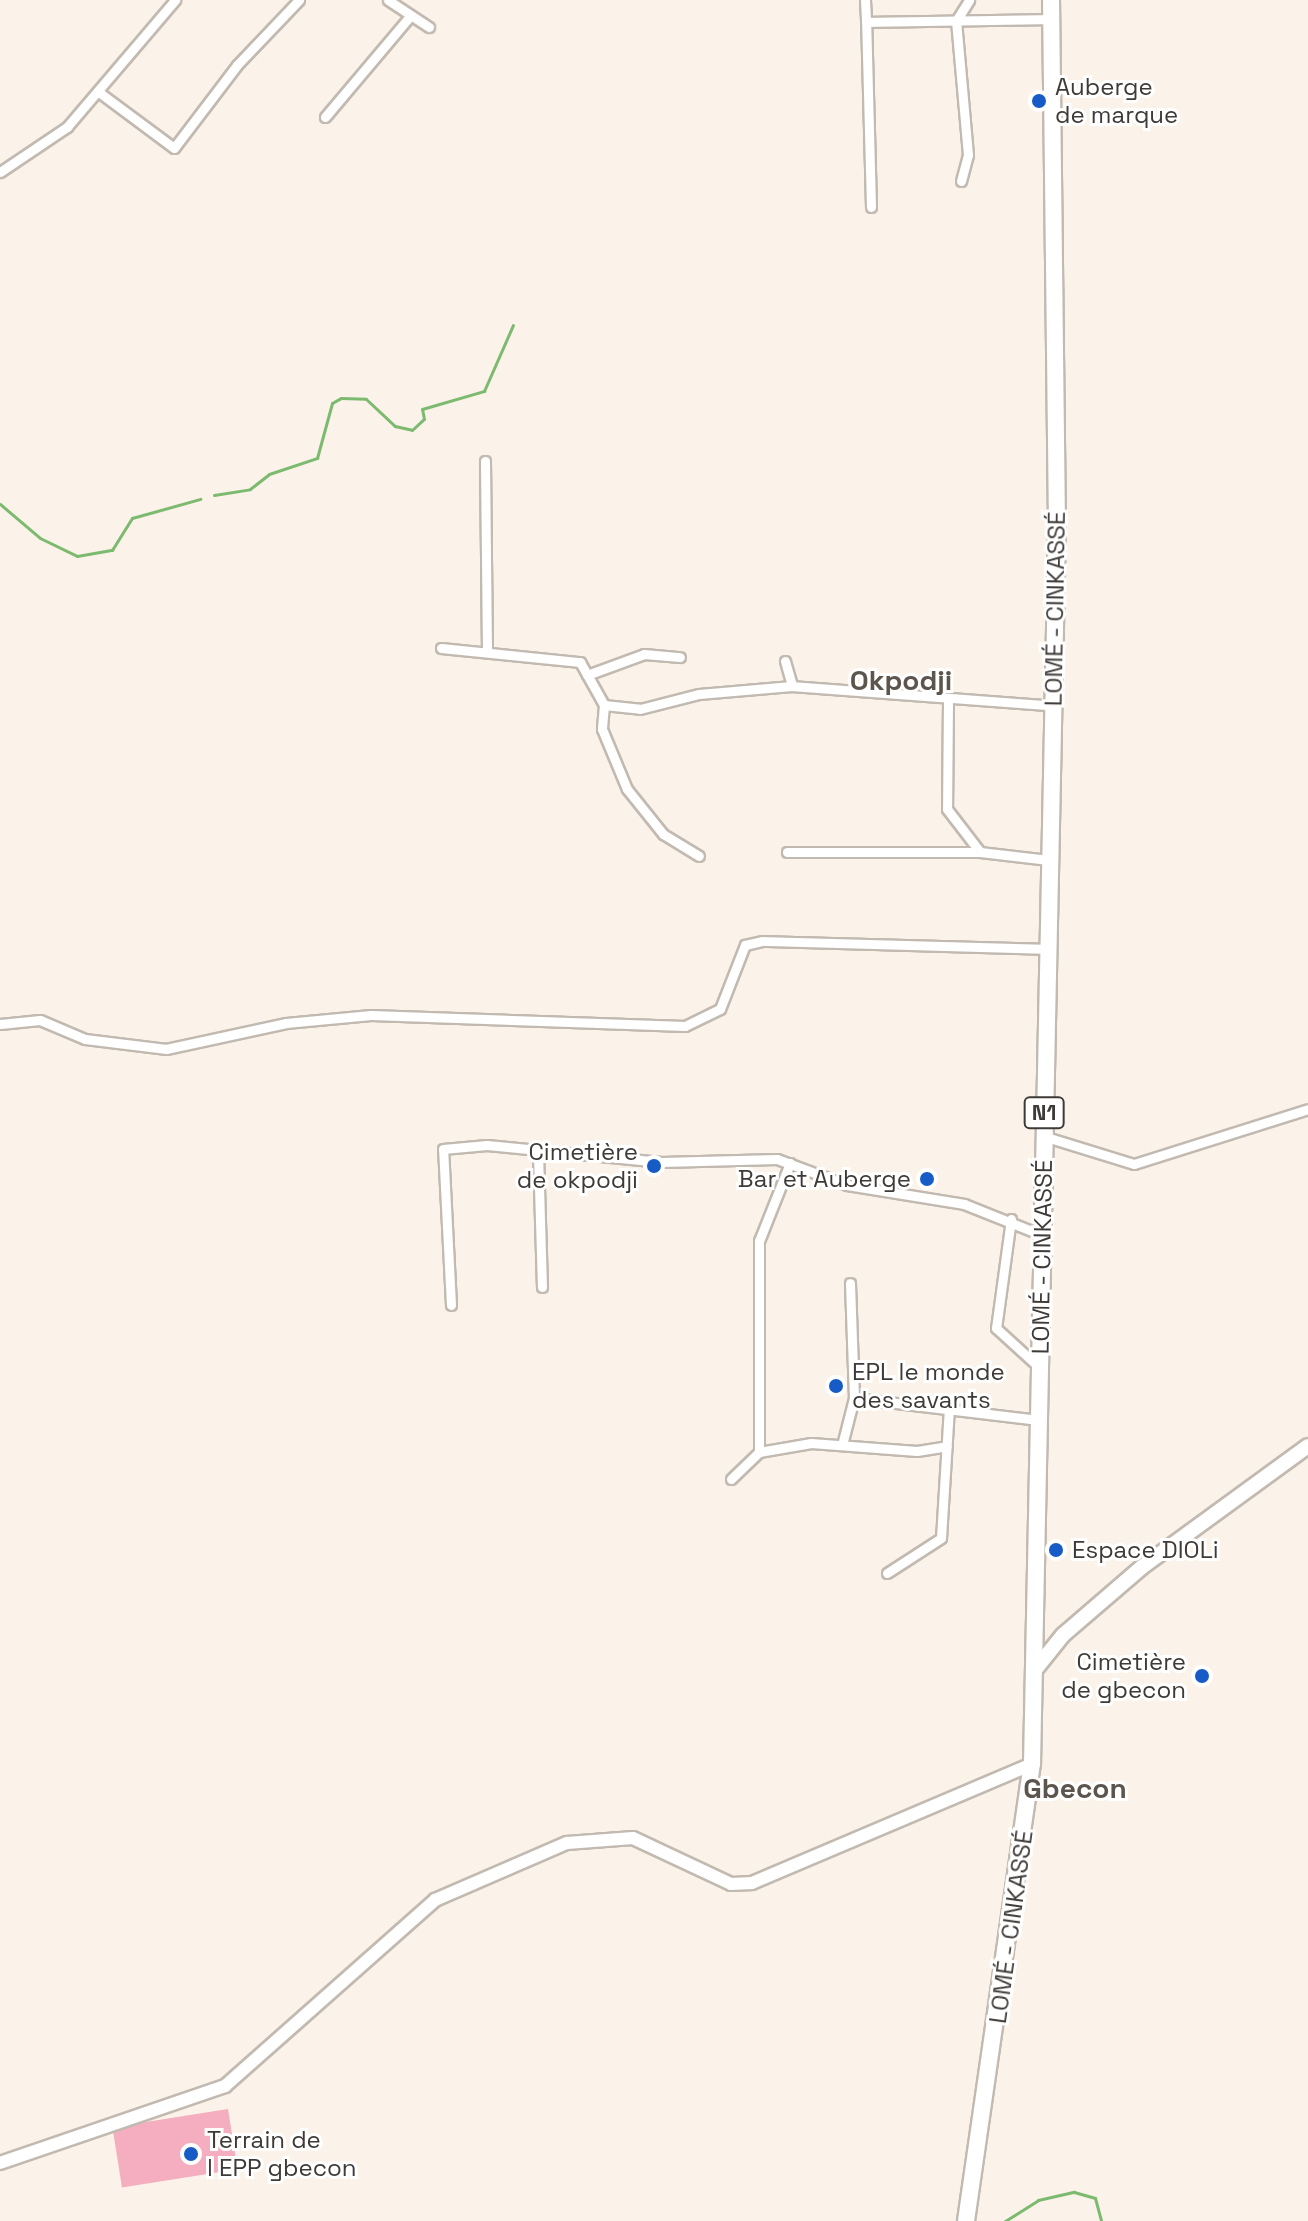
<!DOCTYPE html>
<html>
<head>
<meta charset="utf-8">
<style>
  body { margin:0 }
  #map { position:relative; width:1308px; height:2221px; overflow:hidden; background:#fbf3e9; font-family:"Space Grotesk",sans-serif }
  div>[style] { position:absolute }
  .green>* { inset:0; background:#f4aebf; transform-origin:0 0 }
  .stream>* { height:3px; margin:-1.5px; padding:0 1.5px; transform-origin:1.5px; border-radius:1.5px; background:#7cba6f }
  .roads { filter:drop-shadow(2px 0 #c2bab1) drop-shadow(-2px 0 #c2bab1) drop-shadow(0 2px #c2bab1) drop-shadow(0 -2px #c2bab1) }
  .minor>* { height:9px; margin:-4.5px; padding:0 4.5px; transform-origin:4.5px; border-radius:4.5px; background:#fff }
  .tertiary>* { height:12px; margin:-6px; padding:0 6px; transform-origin:6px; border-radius:6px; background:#fff }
  .primary>* { height:14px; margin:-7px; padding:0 7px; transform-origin:7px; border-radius:7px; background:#fff }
  .trunk>* { height:16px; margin:-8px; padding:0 8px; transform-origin:8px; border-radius:8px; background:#fff }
  .dots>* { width:22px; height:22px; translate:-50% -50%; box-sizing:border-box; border:4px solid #fff; border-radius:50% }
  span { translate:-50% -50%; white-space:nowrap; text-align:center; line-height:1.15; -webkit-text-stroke:6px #fff; paint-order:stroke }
  .shield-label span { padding:2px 6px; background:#fff; border:2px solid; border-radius:6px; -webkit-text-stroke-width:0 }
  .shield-label { font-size:22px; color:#3e3a37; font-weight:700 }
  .poi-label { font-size:24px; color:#3e3a37 }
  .left { translate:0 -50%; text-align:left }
  .right { translate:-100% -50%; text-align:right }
  .street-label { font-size:24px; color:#3e3a37 }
  .quarter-label { font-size:28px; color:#5c554d; font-weight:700 }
</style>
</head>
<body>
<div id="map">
  <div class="green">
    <i style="left:228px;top:2109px;width:61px;height:117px;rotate:81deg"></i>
  </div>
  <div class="stream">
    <i style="left:214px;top:495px;width:36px;rotate:-9deg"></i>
    <i style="left:250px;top:489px;width:24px;rotate:-38deg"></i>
    <i style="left:269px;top:474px;width:51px;rotate:-18.4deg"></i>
    <i style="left:317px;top:458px;width:57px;rotate:-74.7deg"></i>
    <i style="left:332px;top:403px;width:10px;rotate:-29deg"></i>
    <i style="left:341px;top:398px;width:25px;rotate:2deg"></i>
    <i style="left:366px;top:399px;width:40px;rotate:43deg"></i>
    <i style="left:395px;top:426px;width:17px;rotate:13deg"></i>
    <i style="left:412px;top:430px;width:16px;rotate:-43deg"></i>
    <i style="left:424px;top:419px;width:10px;rotate:-101deg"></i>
    <i style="left:422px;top:409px;width:65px;rotate:-16.2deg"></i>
    <i style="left:484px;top:391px;width:72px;rotate:-66.3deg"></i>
    <i style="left:0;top:504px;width:52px;rotate:40.4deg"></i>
    <i style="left:40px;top:538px;width:41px;rotate:25.9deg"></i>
    <i style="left:77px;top:556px;width:36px;rotate:-10deg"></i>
    <i style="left:112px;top:550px;width:38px;rotate:-58deg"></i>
    <i style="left:132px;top:518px;width:71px;rotate:-15.6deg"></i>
    <i style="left:1005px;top:2221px;width:39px;rotate:-32deg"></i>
    <i style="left:1038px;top:2200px;width:37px;rotate:-13deg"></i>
    <i style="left:1074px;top:2192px;width:22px;rotate:16deg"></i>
    <i style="left:1095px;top:2198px;width:24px;rotate:75deg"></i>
  </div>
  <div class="roads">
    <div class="minor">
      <i style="left:388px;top:0;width:49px;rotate:33.4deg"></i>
      <i style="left:865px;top:0;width:22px;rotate:87deg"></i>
      <i style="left:100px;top:93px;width:92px;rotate:36.6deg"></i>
      <i style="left:174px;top:148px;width:104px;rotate:-52.8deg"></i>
      <i style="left:237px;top:65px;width:90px;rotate:-46.4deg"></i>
      <i style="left:325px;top:117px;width:132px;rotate:-49.9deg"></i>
      <i style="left:0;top:172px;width:81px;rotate:-33.9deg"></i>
      <i style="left:67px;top:127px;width:167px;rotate:-49.6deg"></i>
      <i style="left:961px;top:181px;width:27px;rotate:-75deg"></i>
      <i style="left:968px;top:155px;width:135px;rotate:-95.1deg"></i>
      <i style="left:956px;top:21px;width:25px;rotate:-58deg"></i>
      <i style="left:871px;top:207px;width:185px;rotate:-91.5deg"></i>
      <i style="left:866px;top:22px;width:186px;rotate:-0.9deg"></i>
      <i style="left:485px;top:461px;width:187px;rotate:89.4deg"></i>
      <i style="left:441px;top:648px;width:140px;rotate:5.8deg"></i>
      <i style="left:580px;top:662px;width:49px;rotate:60.8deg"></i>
      <i style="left:604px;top:705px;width:24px;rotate:95deg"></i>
      <i style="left:602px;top:729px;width:65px;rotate:67.4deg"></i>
      <i style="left:627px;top:789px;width:58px;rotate:51.3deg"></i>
      <i style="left:663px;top:834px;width:42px;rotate:31.4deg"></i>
      <i style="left:785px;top:661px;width:26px;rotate:74deg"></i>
      <i style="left:587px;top:675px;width:61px;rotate:-20.2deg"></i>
      <i style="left:644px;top:654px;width:36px;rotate:5deg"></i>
      <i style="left:948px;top:701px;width:108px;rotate:90.5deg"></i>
      <i style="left:947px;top:809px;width:54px;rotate:52.5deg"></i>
      <i style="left:604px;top:705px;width:36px;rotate:6deg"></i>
      <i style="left:640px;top:709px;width:61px;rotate:-14.3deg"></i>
      <i style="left:699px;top:694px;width:93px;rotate:-4.9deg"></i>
      <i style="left:792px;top:686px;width:264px;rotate:4.3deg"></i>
      <i style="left:787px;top:852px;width:193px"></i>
      <i style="left:980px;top:852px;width:69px;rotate:6.6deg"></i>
      <i style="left:0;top:1024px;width:40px;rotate:-5.7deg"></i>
      <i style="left:40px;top:1020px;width:49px;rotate:22.9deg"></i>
      <i style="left:85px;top:1039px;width:82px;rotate:7deg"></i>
      <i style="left:166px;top:1049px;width:123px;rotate:-12.2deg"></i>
      <i style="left:286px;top:1023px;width:85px;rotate:-5.4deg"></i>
      <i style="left:371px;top:1015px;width:314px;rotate:2deg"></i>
      <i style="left:685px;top:1026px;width:39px;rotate:-26deg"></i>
      <i style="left:720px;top:1009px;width:69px;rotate:-68.7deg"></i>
      <i style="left:745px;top:945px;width:18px;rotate:-13deg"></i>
      <i style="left:763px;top:941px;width:284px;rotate:1.6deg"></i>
      <i style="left:1043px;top:1136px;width:95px;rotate:17.1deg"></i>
      <i style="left:1134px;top:1164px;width:182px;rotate:-17.5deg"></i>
      <i style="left:538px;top:1153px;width:134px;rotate:88.3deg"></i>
      <i style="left:1011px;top:1219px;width:110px;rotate:97.8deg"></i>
      <i style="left:996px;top:1328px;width:59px;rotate:42.3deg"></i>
      <i style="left:451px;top:1305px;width:156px;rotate:-92.9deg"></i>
      <i style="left:443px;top:1149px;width:44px;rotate:-5.2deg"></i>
      <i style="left:487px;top:1145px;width:175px;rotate:5.6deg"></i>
      <i style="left:661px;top:1162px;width:116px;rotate:-1.5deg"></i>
      <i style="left:777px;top:1159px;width:75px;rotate:20.4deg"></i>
      <i style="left:847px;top:1185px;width:119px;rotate:9.2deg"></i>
      <i style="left:964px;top:1204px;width:84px;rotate:21.7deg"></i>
      <i style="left:854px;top:1398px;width:186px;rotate:6.8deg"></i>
      <i style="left:842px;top:1445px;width:49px;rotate:-75.7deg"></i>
      <i style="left:854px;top:1398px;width:115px;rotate:-92deg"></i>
      <i style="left:759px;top:1452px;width:211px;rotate:-90deg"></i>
      <i style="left:759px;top:1241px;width:84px;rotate:-68.3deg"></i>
      <i style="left:731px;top:1479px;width:39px;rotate:-44deg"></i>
      <i style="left:759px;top:1452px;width:53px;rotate:-9.8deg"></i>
      <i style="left:811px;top:1443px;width:106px;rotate:4.3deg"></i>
      <i style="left:917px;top:1451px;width:30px;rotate:-9deg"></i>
      <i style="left:887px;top:1573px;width:64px;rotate:-32.9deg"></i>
      <i style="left:941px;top:1538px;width:129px;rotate:-86.5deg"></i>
    </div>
    <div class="tertiary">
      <i style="left:0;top:2163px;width:238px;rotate:-18.9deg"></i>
      <i style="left:225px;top:2086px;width:281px;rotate:-41.5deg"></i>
      <i style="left:435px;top:1900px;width:144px;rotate:-23.4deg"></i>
      <i style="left:567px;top:1843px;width:66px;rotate:-4.3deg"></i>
      <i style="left:633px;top:1838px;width:108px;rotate:25.1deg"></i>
      <i style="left:731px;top:1884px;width:21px;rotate:-3deg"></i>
      <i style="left:752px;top:1883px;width:304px;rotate:-23deg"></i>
    </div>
    <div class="primary">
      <i style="left:1034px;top:1671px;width:46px;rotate:-51.1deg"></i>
      <i style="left:1063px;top:1635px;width:104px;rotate:-40.7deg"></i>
      <i style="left:1142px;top:1567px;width:205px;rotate:-36.1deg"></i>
    </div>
    <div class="trunk">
      <i style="left:966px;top:2221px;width:462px;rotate:-81.8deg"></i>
      <i style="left:1032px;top:1764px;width:1237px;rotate:-88.84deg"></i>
      <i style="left:1057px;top:527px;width:527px;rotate:-90.65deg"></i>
    </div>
  </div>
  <div class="dots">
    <i style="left:1039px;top:101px;background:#165bc6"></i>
    <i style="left:654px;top:1166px;background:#165bc6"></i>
    <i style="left:927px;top:1179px;background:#165bc6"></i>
    <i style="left:836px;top:1386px;background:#165bc6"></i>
    <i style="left:1056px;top:1550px;background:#165bc6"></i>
    <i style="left:1202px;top:1676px;background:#165bc6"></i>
    <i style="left:191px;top:2154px;background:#165bc6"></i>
  </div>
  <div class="shield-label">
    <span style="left:1044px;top:1113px">N1</span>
  </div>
  <div class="poi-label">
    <span class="left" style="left:1055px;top:101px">Auberge<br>de marque</span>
    <span class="right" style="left:638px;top:1166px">Cimetière<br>de okpodji</span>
    <span class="right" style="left:911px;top:1179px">Bar et Auberge</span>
    <span class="left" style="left:852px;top:1386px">EPL le monde<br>des savants</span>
    <span class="left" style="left:1072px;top:1550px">Espace DIOLi</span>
    <span class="right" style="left:1186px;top:1676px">Cimetière<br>de gbecon</span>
    <span class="left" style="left:207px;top:2154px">Terrain de<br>l EPP gbecon</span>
  </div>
  <div class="street-label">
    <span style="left:1055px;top:609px;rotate:-89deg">LOMÉ - CINKASSÉ</span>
    <span style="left:1042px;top:1257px;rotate:-89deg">LOMÉ - CINKASSÉ</span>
    <span style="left:1011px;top:1927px;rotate:-82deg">LOMÉ - CINKASSÉ</span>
  </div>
  <div class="quarter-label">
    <span style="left:901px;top:680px">Okpodji</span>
    <span style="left:1075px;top:1788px">Gbecon</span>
  </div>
</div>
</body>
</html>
